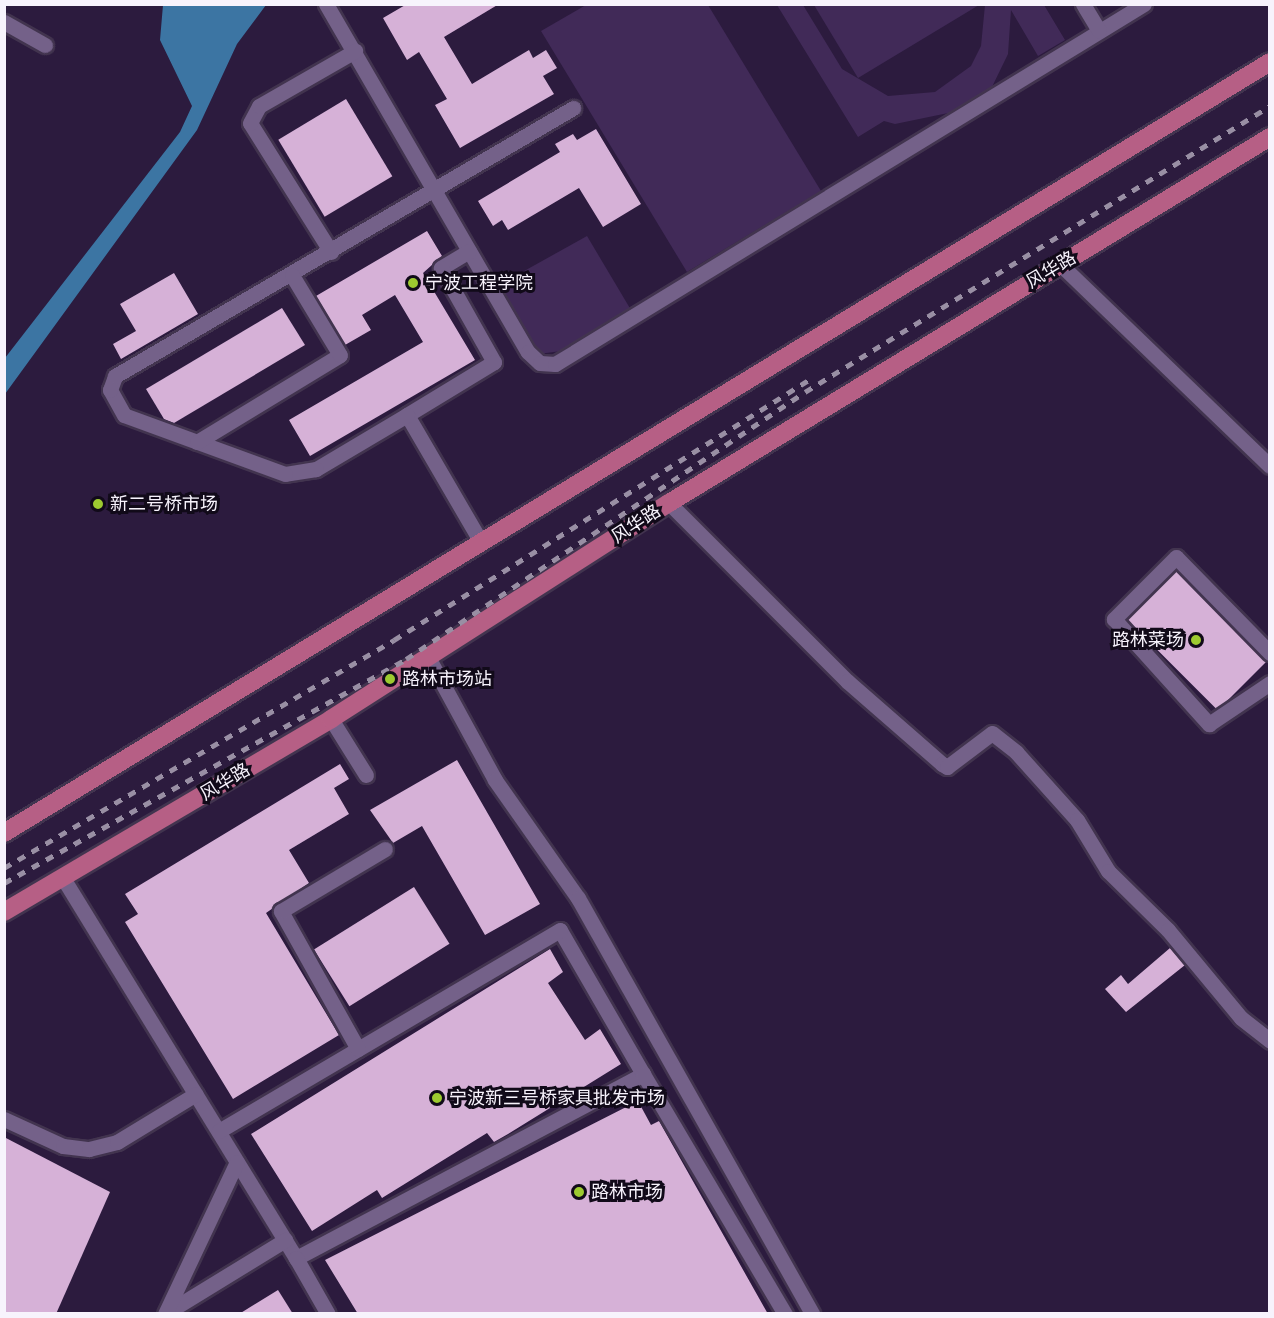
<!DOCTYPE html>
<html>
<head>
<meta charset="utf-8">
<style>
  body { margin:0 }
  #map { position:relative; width:1274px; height:1318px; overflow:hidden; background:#2c1b3e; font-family:Roboto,"Noto Sans SC",sans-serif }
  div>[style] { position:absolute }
  .green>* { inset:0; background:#412a58 }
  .water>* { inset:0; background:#3c75a3 }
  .building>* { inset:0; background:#d6b1d7; transform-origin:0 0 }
  .roads { filter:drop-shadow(2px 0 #42344f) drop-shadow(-2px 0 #42344f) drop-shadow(0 2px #42344f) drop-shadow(0 -2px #42344f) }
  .minor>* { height:15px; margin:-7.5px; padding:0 7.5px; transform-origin:7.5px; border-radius:7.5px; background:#746189 }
  .major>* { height:18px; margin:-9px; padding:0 9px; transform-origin:9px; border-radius:9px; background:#b65f85 }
  .rail>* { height:4.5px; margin-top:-2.25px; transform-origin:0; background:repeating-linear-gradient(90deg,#998fa4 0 8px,transparent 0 16px) }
  .dots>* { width:16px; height:16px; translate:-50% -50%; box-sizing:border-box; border:3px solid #110a19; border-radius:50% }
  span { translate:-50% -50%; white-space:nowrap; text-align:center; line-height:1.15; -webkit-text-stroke:6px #110a19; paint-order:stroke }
  .street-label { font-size:18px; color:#f7f3fc }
  .poi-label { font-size:18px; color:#f7f3fc }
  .left { translate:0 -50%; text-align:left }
  .right { translate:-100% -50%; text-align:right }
  .frame { position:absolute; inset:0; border:6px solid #f7f3fc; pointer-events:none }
</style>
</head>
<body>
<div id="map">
  <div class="green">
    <i style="clip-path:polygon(586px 5px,708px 5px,821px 191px,687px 272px,541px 31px)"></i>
    <i style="clip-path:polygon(777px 5px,803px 5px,842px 69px,888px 96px,935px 92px,971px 66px,981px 46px,985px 5px,1044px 5px,1065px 40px,1038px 56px,1011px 10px,1008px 54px,991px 89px,953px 112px,895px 124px,884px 121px,858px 137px)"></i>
    <i style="clip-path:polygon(814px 5px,979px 5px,858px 78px)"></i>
    <i style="clip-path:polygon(587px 236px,631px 310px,561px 351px,539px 354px,499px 285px)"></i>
  </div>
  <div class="water">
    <i style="clip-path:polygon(163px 5px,266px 5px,237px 44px,197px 130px,5px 394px,5px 358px,180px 132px,192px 106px,160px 40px)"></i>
  </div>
  <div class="building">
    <i style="clip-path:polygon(407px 4px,499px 4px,444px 37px,472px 84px,529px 50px,533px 58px,546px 50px,557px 68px,543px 76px,554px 94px,460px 148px,435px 105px,447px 99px,419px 52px,407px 60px,383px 18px)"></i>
    <i style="left:346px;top:99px;width:90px;height:79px;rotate:59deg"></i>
    <i style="clip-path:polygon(596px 129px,641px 204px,603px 227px,579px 188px,508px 230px,502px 220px,493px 226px,478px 201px,560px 152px,555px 144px,573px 134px,577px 140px)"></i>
    <i style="clip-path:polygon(427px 231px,442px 256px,423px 273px,475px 360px,310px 456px,289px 420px,423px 342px,395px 295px,362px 315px,371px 330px,345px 345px,316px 296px)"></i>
    <i style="clip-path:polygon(174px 273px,198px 314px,121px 359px,113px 344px,136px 331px,120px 304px)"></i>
    <i style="clip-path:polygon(282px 308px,305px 345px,174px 423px,164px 419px,146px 389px)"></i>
    <i style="left:1176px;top:571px;width:128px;height:69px;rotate:45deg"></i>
    <i style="clip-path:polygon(457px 760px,540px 904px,485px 935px,422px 826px,393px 843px,370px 810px)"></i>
    <i style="clip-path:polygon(340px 764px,349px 779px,334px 788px,349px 814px,289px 850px,309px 883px,266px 913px,339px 1035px,233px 1099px,125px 922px,138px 914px,125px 894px)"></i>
    <i style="left:414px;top:887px;width:67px;height:118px;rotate:58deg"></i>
    <i style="clip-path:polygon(1170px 948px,1185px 965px,1126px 1012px,1105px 989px,1121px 975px,1128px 984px)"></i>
    <i style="clip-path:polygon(550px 949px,563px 972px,548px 983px,585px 1040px,600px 1029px,621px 1064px,508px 1134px,494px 1142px,487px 1133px,382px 1198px,377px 1190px,312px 1231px,251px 1134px)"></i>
    <i style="clip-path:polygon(638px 1101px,651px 1125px,659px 1121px,768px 1314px,358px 1314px,325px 1260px)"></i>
    <i style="clip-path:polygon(4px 1137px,110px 1192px,56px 1314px,4px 1314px)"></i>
    <i style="clip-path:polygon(278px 1290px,293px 1314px,239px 1314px)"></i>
  </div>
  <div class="roads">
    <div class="minor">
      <i style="left:326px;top:4px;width:402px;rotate:59.9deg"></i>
      <i style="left:528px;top:352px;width:16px;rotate:43deg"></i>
      <i style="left:540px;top:363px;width:15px;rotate:4deg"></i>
      <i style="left:555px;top:364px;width:690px;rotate:-31.43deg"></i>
      <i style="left:1083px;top:4px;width:31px;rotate:59deg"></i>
      <i style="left:4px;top:22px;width:47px;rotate:29.3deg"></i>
      <i style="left:469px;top:251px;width:33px;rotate:149deg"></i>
      <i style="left:441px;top:268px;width:108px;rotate:60.6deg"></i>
      <i style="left:494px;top:362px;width:102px;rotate:148.7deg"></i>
      <i style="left:407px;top:415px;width:147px;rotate:59.8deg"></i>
      <i style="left:331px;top:252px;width:152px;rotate:-122.1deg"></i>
      <i style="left:250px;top:123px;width:19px;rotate:-62deg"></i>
      <i style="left:259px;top:106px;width:111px;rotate:-29.8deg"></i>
      <i style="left:1060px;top:264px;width:291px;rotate:43.9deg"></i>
      <i style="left:407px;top:415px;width:106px;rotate:149.3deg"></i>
      <i style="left:316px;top:469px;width:31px;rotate:171deg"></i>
      <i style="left:285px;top:474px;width:171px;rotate:-159.9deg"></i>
      <i style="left:124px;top:415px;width:29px;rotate:-119deg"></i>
      <i style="left:110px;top:390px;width:15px;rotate:-70deg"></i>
      <i style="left:115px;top:376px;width:531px;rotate:-30.33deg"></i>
      <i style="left:197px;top:442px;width:167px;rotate:-31.3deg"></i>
      <i style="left:340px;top:355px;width:93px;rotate:-121deg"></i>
      <i style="left:669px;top:503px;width:252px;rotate:45deg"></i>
      <i style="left:847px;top:681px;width:126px;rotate:41.1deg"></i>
      <i style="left:942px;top:764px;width:6px;rotate:31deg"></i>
      <i style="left:947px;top:767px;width:56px;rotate:-37.1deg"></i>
      <i style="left:992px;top:733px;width:31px;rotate:38deg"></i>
      <i style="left:1016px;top:752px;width:91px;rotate:48.1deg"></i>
      <i style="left:1077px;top:820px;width:60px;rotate:58.7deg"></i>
      <i style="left:1108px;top:871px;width:84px;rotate:44.5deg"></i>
      <i style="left:1168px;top:930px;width:114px;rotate:50.3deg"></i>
      <i style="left:1241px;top:1018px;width:37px;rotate:38deg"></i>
      <i style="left:1270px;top:653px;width:134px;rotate:-134.4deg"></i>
      <i style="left:1176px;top:557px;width:88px;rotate:135deg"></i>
      <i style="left:1114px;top:619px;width:142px;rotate:47.9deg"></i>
      <i style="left:1209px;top:724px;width:73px;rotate:-33.9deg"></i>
      <i style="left:428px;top:657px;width:140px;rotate:61.4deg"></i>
      <i style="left:495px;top:780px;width:144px;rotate:54.9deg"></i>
      <i style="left:578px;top:898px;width:477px;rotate:60.6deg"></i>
      <i style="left:331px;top:719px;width:66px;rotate:58deg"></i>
      <i style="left:63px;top:878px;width:446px;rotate:58.5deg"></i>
      <i style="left:296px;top:1258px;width:393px;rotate:-27.9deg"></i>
      <i style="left:643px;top:1074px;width:166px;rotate:-120deg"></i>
      <i style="left:560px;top:930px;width:396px;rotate:149.5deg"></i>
      <i style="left:358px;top:1049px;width:158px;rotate:-119.2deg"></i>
      <i style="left:281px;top:911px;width:121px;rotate:-30.8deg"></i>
      <i style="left:643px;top:1074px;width:279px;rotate:59.4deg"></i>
      <i style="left:4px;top:1119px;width:65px;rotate:24.6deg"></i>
      <i style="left:63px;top:1146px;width:26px;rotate:7deg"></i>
      <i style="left:89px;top:1149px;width:29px;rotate:-14deg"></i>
      <i style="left:117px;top:1142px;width:92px;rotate:-31.3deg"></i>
      <i style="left:296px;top:1258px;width:64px;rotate:60.3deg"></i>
      <i style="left:166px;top:1313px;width:140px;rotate:-31.5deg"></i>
      <i style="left:165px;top:1314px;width:168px;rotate:-64.7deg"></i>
    </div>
    <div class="major">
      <i style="left:4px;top:833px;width:1482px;rotate:-31.34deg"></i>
      <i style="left:4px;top:912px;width:380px;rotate:-30.5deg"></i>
      <i style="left:331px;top:719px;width:401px;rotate:-32.6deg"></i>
      <i style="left:669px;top:503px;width:704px;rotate:-31.34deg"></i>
    </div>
  </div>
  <div class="rail">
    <i style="left:4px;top:868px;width:452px;rotate:-30.3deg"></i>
    <i style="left:394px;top:640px;width:491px;rotate:-32.1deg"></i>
    <i style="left:4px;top:883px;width:460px;rotate:-29.1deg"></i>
    <i style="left:406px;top:659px;width:480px;rotate:-33.8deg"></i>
    <i style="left:805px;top:392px;width:546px;rotate:-31.59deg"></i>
  </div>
  <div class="dots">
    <i style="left:413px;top:283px;background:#9dca30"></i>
    <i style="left:98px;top:504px;background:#9dca30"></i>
    <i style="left:1196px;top:640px;background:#9dca30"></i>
    <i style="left:390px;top:679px;background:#9dca30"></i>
    <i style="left:437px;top:1098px;background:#9dca30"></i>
    <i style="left:579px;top:1192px;background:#9dca30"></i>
  </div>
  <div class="street-label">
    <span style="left:1051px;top:270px;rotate:-31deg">风华路</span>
    <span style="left:636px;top:524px;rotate:-33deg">风华路</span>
    <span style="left:225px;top:782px;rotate:-31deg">风华路</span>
  </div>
  <div class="poi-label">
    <span class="left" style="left:425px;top:283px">宁波工程学院</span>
    <span class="left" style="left:110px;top:504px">新二号桥市场</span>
    <span class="right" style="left:1184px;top:640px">路林菜场</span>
    <span class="left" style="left:402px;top:679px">路林市场站</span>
    <span class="left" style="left:449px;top:1098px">宁波新三号桥家具批发市场</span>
    <span class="left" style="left:591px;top:1192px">路林市场</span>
  </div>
  <div class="frame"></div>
</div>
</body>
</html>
